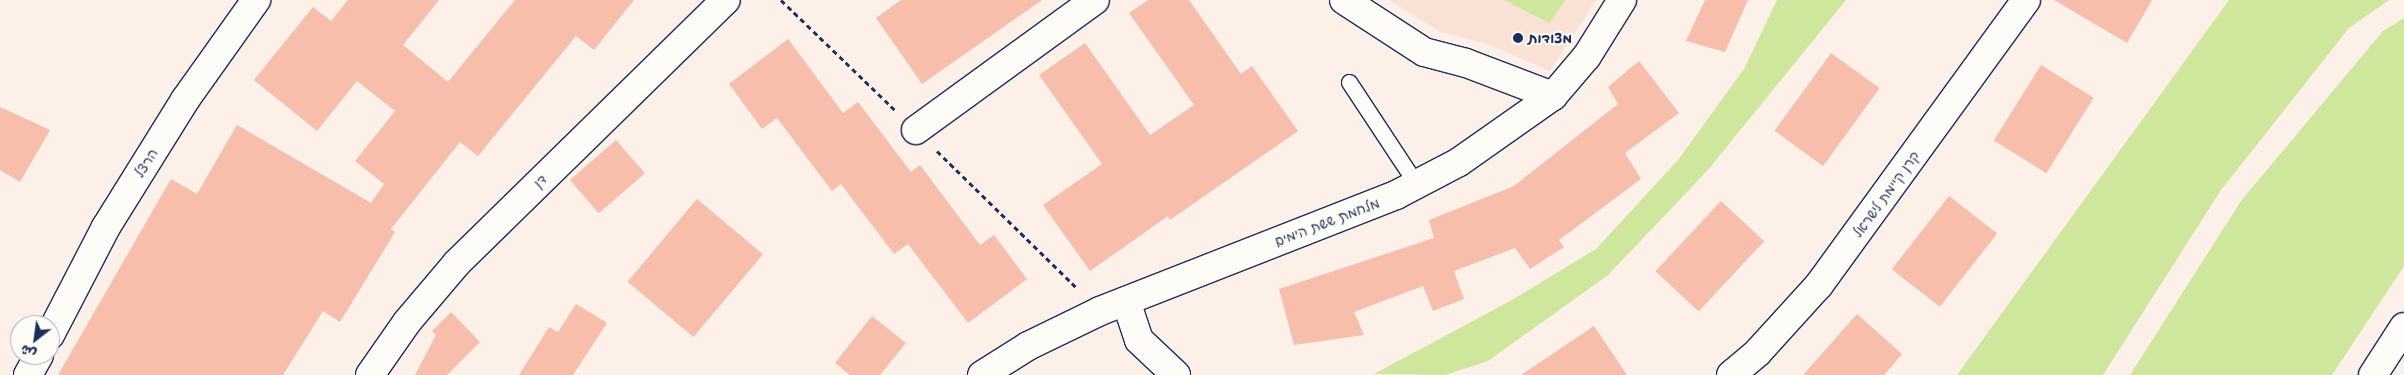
<!DOCTYPE html>
<html>
<head>
<meta charset="utf-8">
<style>
  body { margin:0 }
  #map { position:relative; width:2404px; height:375px; overflow:hidden; background:#fcf0e8; font-family:"Playpen Sans","Playpen Sans Arabic","Playpen Sans Hebrew",sans-serif }
  div>[style] { position:absolute }
  .built>* { inset:0; background:#fae1d6 }
  .green>* { inset:0; background:#cee79d }
  .building>* { inset:0; background:#f6beab; transform-origin:0 0 }
  .path>* { height:3px; margin-top:-1.5px; transform-origin:0; background:repeating-linear-gradient(90deg,#1b2f5e 0 5px,transparent 0 9px) }
  .roads { filter:drop-shadow(1px 0 #1b2f5e) drop-shadow(-1px 0 #1b2f5e) drop-shadow(0 1px #1b2f5e) drop-shadow(0 -1px #1b2f5e) }
  .lane>* { height:15px; margin:-7.5px; padding:0 7.5px; transform-origin:7.5px; border-radius:7.5px; background:#fdfcf7 }
  .street>* { height:28px; margin:-14px; padding:0 14px; transform-origin:14px; border-radius:14px; background:#fdfcf7 }
  .secondary>* { height:28px; margin:-14px; padding:0 14px; transform-origin:14px; border-radius:14px; background:#fdfcf7 }
  .dots>* { width:14px; height:14px; translate:-50% -50%; box-sizing:border-box; border:2px solid #fdfcf7; border-radius:50% }
  span { translate:-50% -50%; white-space:nowrap; text-align:center; line-height:1.15; -webkit-text-stroke:4px #fdfcf7; paint-order:stroke }
  .poi-label { font-size:14px; color:#1b2f5e; font-weight:700 }
  .left { translate:0 -50%; text-align:left }
  .street-label { font-size:14px; color:#1b2f5e }
  .north { position:absolute; left:10px; top:315px; width:50px; height:50px; box-sizing:border-box; background:#fdfcf7; border:1px solid #a3aaba; border-radius:50%; rotate:210deg; font-size:14px; font-weight:700; line-height:20px; text-align:center; color:#1b2f5e }
  .north::after { content:''; display:block; margin:auto; width:18px; height:22px; background:#1b2f5e; clip-path:polygon(50% 0,100% 100%,50% 72%,0 100%) }
</style>
</head>
<body>
<div id="map">
  <div class="built">
    <i style="clip-path:polygon(1389px 0,1596px 0,1550px 71px,1490px 45px,1439px 31px)"></i>
  </div>
  <div class="green">
    <i style="clip-path:polygon(1504px 0,1566px 0,1549px 23px)"></i>
    <i style="clip-path:polygon(1777px 0,1846px 0,1707px 171px,1608px 275px,1488px 361px,1445px 375px,1374px 374px,1512px 300px,1596px 249px,1678px 160px,1744px 69px)"></i>
    <i style="clip-path:polygon(2229px 0,2389px 0,2349px 28px,2221px 190px,2103px 375px,1957px 375px)"></i>
    <i style="clip-path:polygon(2404px 18px,2404px 266px,2332px 375px,2130px 375px,2241px 201px,2383px 31px)"></i>
  </div>
  <div class="building">
    <i style="clip-path:polygon(348px 0,439px 0,403px 45px,448px 82px,515px 0,634px 0,594px 50px,576px 36px,478px 156px,460px 142px,391px 229px,395px 232px,340px 322px,323px 311px,283px 375px,58px 375px,171px 179px,197px 194px,237px 125px,371px 203px,384px 184px,355px 161px,395px 111px,357px 81px,317px 131px,254px 80px,313px 7px,331px 21px)"></i>
    <i style="clip-path:polygon(901px 0,1042px 0,922px 84px,876px 18px)"></i>
    <i style="clip-path:polygon(1148px 0,1189px 0,1241px 74px,1252px 66px,1298px 131px,1170px 220px,1168px 216px,1090px 271px,1043px 205px,1102px 164px,1039px 75px,1085px 43px,1150px 135px,1194px 105px,1129px 13px)"></i>
    <i style="clip-path:polygon(1705px 0,1748px 0,1725px 52px,1686px 41px)"></i>
    <i style="clip-path:polygon(2054px 0,2152px 0,2127px 43px)"></i>
    <i style="clip-path:polygon(788px 39px,843px 113px,858px 102px,911px 172px,920px 165px,980px 245px,994px 235px,1027px 279px,968px 323px,908px 244px,894px 254px,841px 184px,832px 191px,777px 118px,762px 129px,729px 84px)"></i>
    <i style="left:1831px;top:53px;width:60px;height:96px;rotate:36deg"></i>
    <i style="clip-path:polygon(1639px 61px,1679px 113px,1625px 153px,1641px 179px,1559px 240px,1564px 247px,1530px 269px,1515px 248px,1454px 271px,1464px 299px,1433px 311px,1423px 286px,1354px 312px,1364px 335px,1294px 345px,1279px 289px,1434px 238px,1429px 220px,1514px 186px,1618px 104px,1608px 87px)"></i>
    <i style="left:2041px;top:65px;width:62px;height:89px;rotate:32deg"></i>
    <i style="clip-path:polygon(0 107px,50px 130px,20px 182px,0 170px)"></i>
    <i style="left:616px;top:140px;width:44px;height:61px;rotate:49deg"></i>
    <i style="left:1949px;top:196px;width:61px;height:93px;rotate:38deg"></i>
    <i style="left:697px;top:199px;width:86px;height:108px;rotate:40deg"></i>
    <i style="left:1721px;top:201px;width:59px;height:96px;rotate:43deg"></i>
    <i style="clip-path:polygon(576px 304px,607px 323px,573px 375px,519px 375px,549px 327px,558px 332px)"></i>
    <i style="clip-path:polygon(451px 312px,480px 342px,447px 375px,415px 375px,436px 335px,432px 331px)"></i>
    <i style="clip-path:polygon(1857px 314px,1902px 354px,1884px 375px,1803px 375px)"></i>
    <i style="clip-path:polygon(872px 316px,906px 343px,880px 375px,850px 375px,835px 363px)"></i>
    <i style="clip-path:polygon(1594px 326px,1627px 375px,1521px 375px)"></i>
  </div>
  <div class="path">
    <i style="left:781px;top:0;width:158px;rotate:44deg"></i>
    <i style="left:937px;top:151px;width:196px;rotate:44.4deg"></i>
  </div>
  <div class="roads">
    <div class="lane">
      <i style="left:1349px;top:82px;width:123px;rotate:56.6deg"></i>
    </div>
    <div class="street">
      <i style="left:1344px;top:0;width:95px;rotate:33deg"></i>
      <i style="left:1424px;top:52px;width:43px;rotate:14.7deg"></i>
      <i style="left:1466px;top:63px;width:93px;rotate:20.8deg"></i>
      <i style="left:916px;top:130px;width:221px;rotate:-36deg"></i>
      <i style="left:1126px;top:301px;width:41px;rotate:71.6deg"></i>
      <i style="left:1139px;top:340px;width:51px;rotate:43.4deg"></i>
      <i style="left:370px;top:375px;width:65px;rotate:-55.1deg"></i>
      <i style="left:407px;top:322px;width:77px;rotate:-49.7deg"></i>
      <i style="left:457px;top:263px;width:376px;rotate:-44.4deg"></i>
      <i style="left:982px;top:375px;width:54px;rotate:-32.2deg"></i>
      <i style="left:1028px;top:346px;width:80px;rotate:-25.9deg"></i>
      <i style="left:1100px;top:311px;width:318px;rotate:-21.4deg"></i>
      <i style="left:1396px;top:195px;width:71px;rotate:-27.6deg"></i>
      <i style="left:1459px;top:162px;width:115px;rotate:-35.1deg"></i>
      <i style="left:1553px;top:96px;width:52px;rotate:-49.6deg"></i>
      <i style="left:1587px;top:56px;width:66px;rotate:-58deg"></i>
      <i style="left:1731px;top:375px;width:35px;rotate:-40deg"></i>
      <i style="left:1758px;top:352px;width:91px;rotate:-47.7deg"></i>
      <i style="left:1819px;top:285px;width:352px;rotate:-54deg"></i>
      <i style="left:2373px;top:375px;width:57px;rotate:-57.1deg"></i>
    </div>
    <div class="secondary">
      <i style="left:50px;top:335px;width:122px;rotate:-62.6deg"></i>
      <i style="left:106px;top:227px;width:150px;rotate:-58.1deg"></i>
      <i style="left:185px;top:100px;width:123px;rotate:-54.6deg"></i>
      <i style="left:28px;top:375px;width:23px;rotate:-61deg"></i>
    </div>
  </div>
  <div class="dots">
    <i style="left:1518px;top:38px;background:#1b2f5e"></i>
  </div>
  <div class="poi-label">
    <span class="left" style="left:1528px;top:38px">מצודות</span>
  </div>
  <div class="street-label">
    <span style="left:146px;top:163px;rotate:-58deg">הרצל</span>
    <span style="left:540px;top:181px;rotate:-44deg">דן</span>
    <span style="left:1886px;top:194px;rotate:-54deg">קרן קיימת לישראל</span>
    <span style="left:1327px;top:222px;rotate:-21deg">מלחמת ששת הימים</span>
  </div>
  <div class="north">ش</div>
</div>
</body>
</html>
